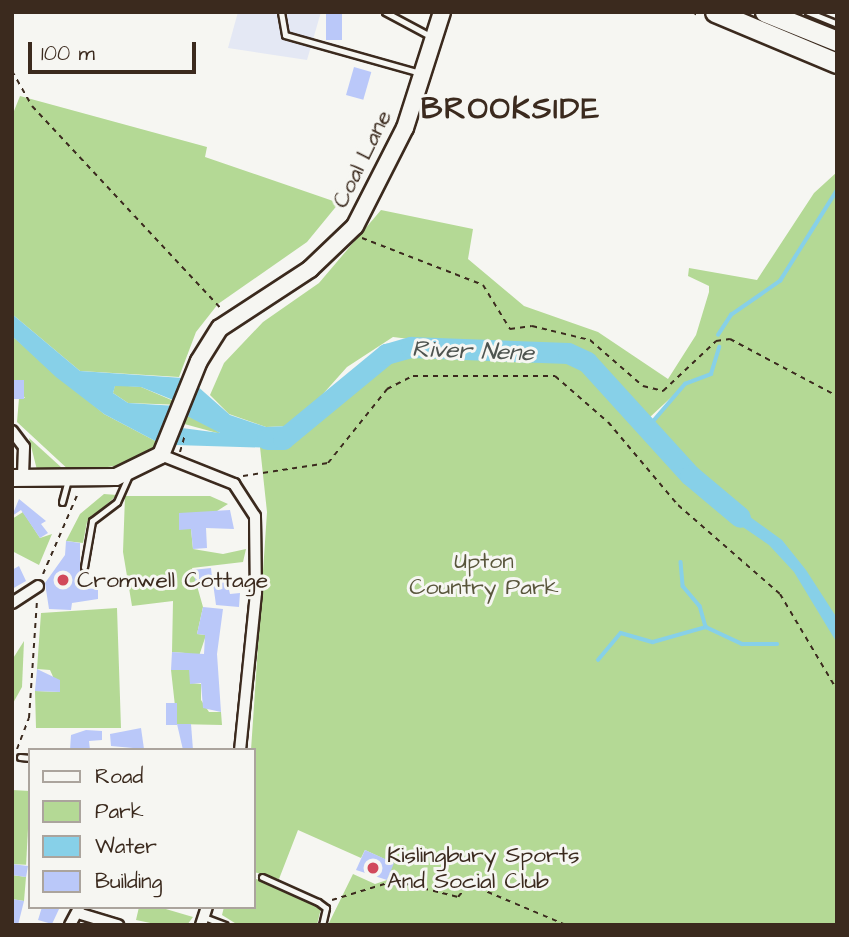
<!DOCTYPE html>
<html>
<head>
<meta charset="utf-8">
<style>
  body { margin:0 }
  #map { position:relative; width:849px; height:937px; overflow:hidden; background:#f6f6f2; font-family:"Architects Daughter",sans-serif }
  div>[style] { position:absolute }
  .built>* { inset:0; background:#e4e8f4 }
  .green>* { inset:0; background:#b4d995; transform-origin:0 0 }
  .water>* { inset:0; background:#87d0e8 }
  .stream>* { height:3.5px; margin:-1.75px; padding:0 1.75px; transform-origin:1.75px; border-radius:1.75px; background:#87d0e8 }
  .river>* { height:21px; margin:-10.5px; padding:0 10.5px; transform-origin:10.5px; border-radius:10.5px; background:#87d0e8 }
  .building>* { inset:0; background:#bac8f9; transform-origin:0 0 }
  .path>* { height:2px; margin-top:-1px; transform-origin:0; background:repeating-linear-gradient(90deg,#3b2a1e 0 5px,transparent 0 10px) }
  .roads { filter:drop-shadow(2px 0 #3b2a1e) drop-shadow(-2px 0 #3b2a1e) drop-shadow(0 2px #3b2a1e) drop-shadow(0 -2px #3b2a1e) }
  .lane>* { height:5px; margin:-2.5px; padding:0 2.5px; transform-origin:2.5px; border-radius:2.5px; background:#f6f6f2 }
  .street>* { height:10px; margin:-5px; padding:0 5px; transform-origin:5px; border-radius:5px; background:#f6f6f2 }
  .secondary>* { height:16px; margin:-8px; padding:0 8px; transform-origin:8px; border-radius:8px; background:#f6f6f2 }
  .highway>* { height:19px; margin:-9.5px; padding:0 9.5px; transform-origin:9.5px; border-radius:9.5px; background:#f6f6f2 }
  .dots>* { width:19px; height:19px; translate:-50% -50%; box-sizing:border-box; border:4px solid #f6f6f2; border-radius:50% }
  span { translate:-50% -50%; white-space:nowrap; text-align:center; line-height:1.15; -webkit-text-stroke:6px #f6f6f2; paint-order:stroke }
  .street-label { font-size:23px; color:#3b2a1e }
  .park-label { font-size:23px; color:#59563c }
  .poi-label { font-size:23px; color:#3b2a1e }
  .left { translate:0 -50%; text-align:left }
  .water-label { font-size:24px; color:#4e5450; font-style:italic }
  .district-label { font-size:30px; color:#3b2a1e; font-weight:700; letter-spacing:2px }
  .frame { position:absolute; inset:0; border:14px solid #3b2a1e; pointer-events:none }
  .legend { position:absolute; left:28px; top:748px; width:228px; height:161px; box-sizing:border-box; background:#f6f6f2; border:2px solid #aba49d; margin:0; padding:9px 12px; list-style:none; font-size:21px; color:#3b2a1e }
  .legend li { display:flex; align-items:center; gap:14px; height:35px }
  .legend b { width:35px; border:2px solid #aba49d }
  .scale { position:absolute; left:28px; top:42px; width:168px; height:32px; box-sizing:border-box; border:4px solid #3b2a1e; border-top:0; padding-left:9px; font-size:21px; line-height:24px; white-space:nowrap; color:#3b2a1e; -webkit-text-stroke:5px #f6f6f2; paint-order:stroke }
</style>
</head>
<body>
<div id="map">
  <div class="built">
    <i style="clip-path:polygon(238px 12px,321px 12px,307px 60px,228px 48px)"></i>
  </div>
  <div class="green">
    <i style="clip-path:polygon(20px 96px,207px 147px,205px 157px,339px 203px,307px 242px,218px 304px,196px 332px,179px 377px,80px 371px,12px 314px,12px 116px)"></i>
    <i style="clip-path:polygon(837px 172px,837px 925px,328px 925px,353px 874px,375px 884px,387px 880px,393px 863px,365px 850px,361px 858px,298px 830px,279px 879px,254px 872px,251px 750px,267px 512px,260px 447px,291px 443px,386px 354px,411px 347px,568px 353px,587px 362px,650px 424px,691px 379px,650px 417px,585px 356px,566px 349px,490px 349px,393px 337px,347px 367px,306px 413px,288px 426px,266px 427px,229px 414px,210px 395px,224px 363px,263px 322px,319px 283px,381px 210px,473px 229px,468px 259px,524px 306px,598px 332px,668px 379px,696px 335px,709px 292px,709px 286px,688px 276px,689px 268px,757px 280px,814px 193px)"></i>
    <i style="clip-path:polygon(12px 336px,104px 414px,161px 444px,137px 463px,71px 472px,17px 422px,19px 398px,25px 398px,12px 380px)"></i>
    <i style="clip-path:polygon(115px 385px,141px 387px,183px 405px,128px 403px,113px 393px)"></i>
    <i style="clip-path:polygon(184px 415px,207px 423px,221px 434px,166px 419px)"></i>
    <i style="clip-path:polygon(29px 438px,62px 468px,64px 472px,37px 470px)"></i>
    <i style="clip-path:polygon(104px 494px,117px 495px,87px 522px,83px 543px,66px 541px,80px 514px)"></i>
    <i style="clip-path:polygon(125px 496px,210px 496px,228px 504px,214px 513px,179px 513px,179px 529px,191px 529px,193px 549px,223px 554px,246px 549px,243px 562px,192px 568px,203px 607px,197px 634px,206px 635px,190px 683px,201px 684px,201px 700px,209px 712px,221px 712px,222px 725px,177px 724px,171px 670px,184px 670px,185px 653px,172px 652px,173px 601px,132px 606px,123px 552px)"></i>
    <i style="clip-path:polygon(23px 512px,40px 538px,52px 534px,39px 565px,12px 551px,12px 519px)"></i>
    <i style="clip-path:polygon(117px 608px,121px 728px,36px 728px,35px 691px,60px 692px,50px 670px,37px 669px,41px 613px)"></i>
    <i style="clip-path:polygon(24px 641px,22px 687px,12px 705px,12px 660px)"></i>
    <i style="left:12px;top:790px;width:18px;height:74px;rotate:3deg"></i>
    <i style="clip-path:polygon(12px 875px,26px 877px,24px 901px,12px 899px)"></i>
    <i style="clip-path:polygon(254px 878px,321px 908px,317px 925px,238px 925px,222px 915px,224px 907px,254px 907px)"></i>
    <i style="clip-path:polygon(139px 907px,159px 907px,193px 917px,187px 925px,160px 925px,136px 920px)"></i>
  </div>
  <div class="water">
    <i style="clip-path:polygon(12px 314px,80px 371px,183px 378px,178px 402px,141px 387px,115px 386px,113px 393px,128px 403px,177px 406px,166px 419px,161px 444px,104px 414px,56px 377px,12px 336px)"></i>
    <i style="clip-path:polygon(196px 385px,230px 415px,266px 427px,288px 426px,297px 438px,277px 448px,175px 445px,182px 428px,220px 433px,187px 416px)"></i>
    <i style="clip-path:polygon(721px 496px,782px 540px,806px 570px,837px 618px,837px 643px,794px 572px,769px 545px,712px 506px)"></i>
  </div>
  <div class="stream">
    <i style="left:718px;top:335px;width:24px;rotate:-57deg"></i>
    <i style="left:731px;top:315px;width:60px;rotate:-34.8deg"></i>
    <i style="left:780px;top:281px;width:107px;rotate:-57.9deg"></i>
    <i style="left:650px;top:425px;width:54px;rotate:-49.5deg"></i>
    <i style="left:685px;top:384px;width:28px;rotate:-21deg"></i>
    <i style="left:711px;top:374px;width:28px;rotate:-73deg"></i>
    <i style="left:681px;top:562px;width:24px;rotate:85deg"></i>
    <i style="left:683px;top:586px;width:26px;rotate:50deg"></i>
    <i style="left:700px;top:606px;width:22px;rotate:74deg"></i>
    <i style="left:598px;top:660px;width:35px;rotate:-50deg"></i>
    <i style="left:621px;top:633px;width:33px;rotate:16deg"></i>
    <i style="left:653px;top:642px;width:55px;rotate:-15.8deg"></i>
    <i style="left:706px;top:627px;width:40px;rotate:25deg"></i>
    <i style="left:742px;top:644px;width:35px"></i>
  </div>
  <div class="river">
    <i style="left:267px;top:439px;width:16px"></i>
    <i style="left:283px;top:439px;width:134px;rotate:-39.5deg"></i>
    <i style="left:386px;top:354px;width:26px;rotate:-16deg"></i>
    <i style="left:411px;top:347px;width:157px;rotate:2.2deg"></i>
    <i style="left:568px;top:353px;width:21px;rotate:25deg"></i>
    <i style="left:587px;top:362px;width:153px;rotate:47.7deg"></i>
    <i style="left:690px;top:475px;width:65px;rotate:40deg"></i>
  </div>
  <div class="building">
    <i style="left:326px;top:12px;width:16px;height:28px"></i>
    <i style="left:354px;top:67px;width:18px;height:29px;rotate:16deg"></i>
    <i style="left:12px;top:380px;width:12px;height:19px"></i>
    <i style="clip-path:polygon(19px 499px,46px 521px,41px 524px,48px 533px,40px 538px,21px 510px,12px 516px)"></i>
    <i style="clip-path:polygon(230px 510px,234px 529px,206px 528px,207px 548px,193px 549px,191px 529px,179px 530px,179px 513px)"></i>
    <i style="clip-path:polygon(66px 541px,80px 543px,80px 588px,98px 589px,98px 599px,72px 603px,71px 610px,49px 609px,45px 583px,65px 555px)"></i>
    <i style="clip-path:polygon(19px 566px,26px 581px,12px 589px,12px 570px)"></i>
    <i style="left:211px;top:568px;width:18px;height:17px;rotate:84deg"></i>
    <i style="clip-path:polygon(227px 581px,230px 594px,240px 593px,239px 607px,216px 605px,213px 583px)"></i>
    <i style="clip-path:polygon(203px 607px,223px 609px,217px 654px,221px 712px,203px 708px,201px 683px,190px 684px,189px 670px,171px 670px,172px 652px,204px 654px,205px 635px,197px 634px)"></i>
    <i style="clip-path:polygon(37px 669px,60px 680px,60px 692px,35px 691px)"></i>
    <i style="left:166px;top:703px;width:11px;height:22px"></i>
    <i style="clip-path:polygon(177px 724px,191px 724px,193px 750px,183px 750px)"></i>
    <i style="clip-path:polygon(141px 728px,144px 749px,111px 746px,110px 734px)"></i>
    <i style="clip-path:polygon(86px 730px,102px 731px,102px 740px,89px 741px,90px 750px,70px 750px,71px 735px)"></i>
    <i style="clip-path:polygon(365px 850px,394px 863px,387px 880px,356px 870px)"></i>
    <i style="clip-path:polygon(12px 864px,28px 866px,26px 877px,12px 875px)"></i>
    <i style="clip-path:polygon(12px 899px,24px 901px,18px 925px,12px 925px)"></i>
    <i style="clip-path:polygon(42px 907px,60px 907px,52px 924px,38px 920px)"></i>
  </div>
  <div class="path">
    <i style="left:692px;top:12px;width:8px;rotate:30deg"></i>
    <i style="left:12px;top:71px;width:40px;rotate:60.3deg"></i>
    <i style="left:32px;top:106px;width:279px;rotate:47deg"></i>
    <i style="left:362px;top:238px;width:130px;rotate:21.2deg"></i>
    <i style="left:483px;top:285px;width:52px;rotate:58.5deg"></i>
    <i style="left:510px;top:329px;width:22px;rotate:-8deg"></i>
    <i style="left:532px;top:326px;width:60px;rotate:13.6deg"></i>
    <i style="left:590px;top:340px;width:70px;rotate:41deg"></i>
    <i style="left:643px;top:386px;width:21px;rotate:14deg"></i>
    <i style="left:663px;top:391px;width:73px;rotate:-43.3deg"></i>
    <i style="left:716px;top:341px;width:14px;rotate:-8deg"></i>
    <i style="left:730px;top:339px;width:121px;rotate:28deg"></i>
    <i style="left:180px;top:452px;width:19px;rotate:-74deg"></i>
    <i style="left:243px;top:476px;width:86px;rotate:-8.7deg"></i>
    <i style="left:328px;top:463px;width:95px;rotate:-51.4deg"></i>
    <i style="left:387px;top:389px;width:29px;rotate:-27deg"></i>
    <i style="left:413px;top:376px;width:142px"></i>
    <i style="left:555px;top:376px;width:70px;rotate:41deg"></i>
    <i style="left:608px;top:422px;width:109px;rotate:49.9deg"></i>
    <i style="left:678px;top:505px;width:135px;rotate:41.1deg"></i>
    <i style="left:780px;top:594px;width:112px;rotate:59.3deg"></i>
    <i style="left:43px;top:574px;width:88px;rotate:-66.6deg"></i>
    <i style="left:17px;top:749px;width:33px;rotate:-69deg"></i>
    <i style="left:29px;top:718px;width:118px;rotate:-86.1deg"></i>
    <i style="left:332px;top:900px;width:65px;rotate:-17deg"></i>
    <i style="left:394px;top:881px;width:66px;rotate:14deg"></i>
    <i style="left:458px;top:897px;width:17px;rotate:-50deg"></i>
    <i style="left:469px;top:884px;width:105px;rotate:22.9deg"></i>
  </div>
  <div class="roads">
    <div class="lane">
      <i style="left:281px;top:12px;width:23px;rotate:80deg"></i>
      <i style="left:285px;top:35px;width:140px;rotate:15.7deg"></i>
      <i style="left:385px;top:12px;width:51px;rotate:28.1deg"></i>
      <i style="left:808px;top:12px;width:31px;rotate:22deg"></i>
      <i style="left:62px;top:502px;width:24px;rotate:-75deg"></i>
      <i style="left:84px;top:567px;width:47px;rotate:-80.1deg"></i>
      <i style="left:92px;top:521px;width:31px;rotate:-37deg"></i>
      <i style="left:117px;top:502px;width:27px;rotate:-66deg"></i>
      <i style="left:20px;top:757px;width:10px;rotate:6deg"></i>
      <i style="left:262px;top:877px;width:61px;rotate:24.1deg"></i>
      <i style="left:318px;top:902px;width:10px;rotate:37deg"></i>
      <i style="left:326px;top:908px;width:17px;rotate:103deg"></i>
      <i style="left:204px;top:917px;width:22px;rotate:21deg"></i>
    </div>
    <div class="street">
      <i style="left:12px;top:431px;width:20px;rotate:53deg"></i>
      <i style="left:24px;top:447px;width:31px;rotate:92deg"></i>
      <i style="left:161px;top:455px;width:79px;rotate:21.7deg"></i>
      <i style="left:234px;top:484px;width:38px;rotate:57deg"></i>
      <i style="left:255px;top:516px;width:77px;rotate:89.3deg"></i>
      <i style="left:256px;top:593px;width:158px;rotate:95.8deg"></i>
      <i style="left:12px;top:603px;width:31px;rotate:-33deg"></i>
      <i style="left:81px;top:914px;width:39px;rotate:17deg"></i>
      <i style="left:70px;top:925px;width:19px;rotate:-62deg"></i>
      <i style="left:201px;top:925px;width:19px;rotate:-72deg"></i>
    </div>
    <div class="secondary">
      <i style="left:12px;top:478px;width:104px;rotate:-0.6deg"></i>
      <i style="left:116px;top:477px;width:50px;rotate:-26.1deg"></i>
      <i style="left:161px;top:455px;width:101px;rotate:-68deg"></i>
      <i style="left:199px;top:361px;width:39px;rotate:-58deg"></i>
      <i style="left:220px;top:328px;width:108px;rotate:-33.2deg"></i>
      <i style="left:310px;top:269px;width:62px;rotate:-43.7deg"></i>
      <i style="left:355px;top:226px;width:110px;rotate:-63deg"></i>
      <i style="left:405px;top:128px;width:122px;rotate:-72.3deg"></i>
    </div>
    <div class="highway">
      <i style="left:715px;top:12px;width:132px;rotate:22.7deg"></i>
      <i style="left:765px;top:12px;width:78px;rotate:21.9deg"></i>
    </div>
  </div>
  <div class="dots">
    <i style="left:63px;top:580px;background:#d1495b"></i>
    <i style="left:373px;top:868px;background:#d1495b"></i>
  </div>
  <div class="street-label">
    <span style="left:362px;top:159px;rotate:-64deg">Coal Lane</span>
  </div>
  <div class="park-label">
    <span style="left:484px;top:574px">Upton<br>Country Park</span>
  </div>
  <div class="poi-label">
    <span class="left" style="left:77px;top:580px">Cromwell Cottage</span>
    <span class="left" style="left:387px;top:868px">Kislingbury Sports<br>And Social Club</span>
  </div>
  <div class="water-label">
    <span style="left:473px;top:352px;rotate:2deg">River Nene</span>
  </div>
  <div class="district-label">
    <span style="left:511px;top:109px">BROOKSIDE</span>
  </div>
  <div class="frame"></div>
  <ul class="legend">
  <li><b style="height:9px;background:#f6f6f2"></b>Road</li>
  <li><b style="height:19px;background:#b4d995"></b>Park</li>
  <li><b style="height:19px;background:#87d0e8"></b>Water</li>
  <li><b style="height:19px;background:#bac8f9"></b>Building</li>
  </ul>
  <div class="scale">100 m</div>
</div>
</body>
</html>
